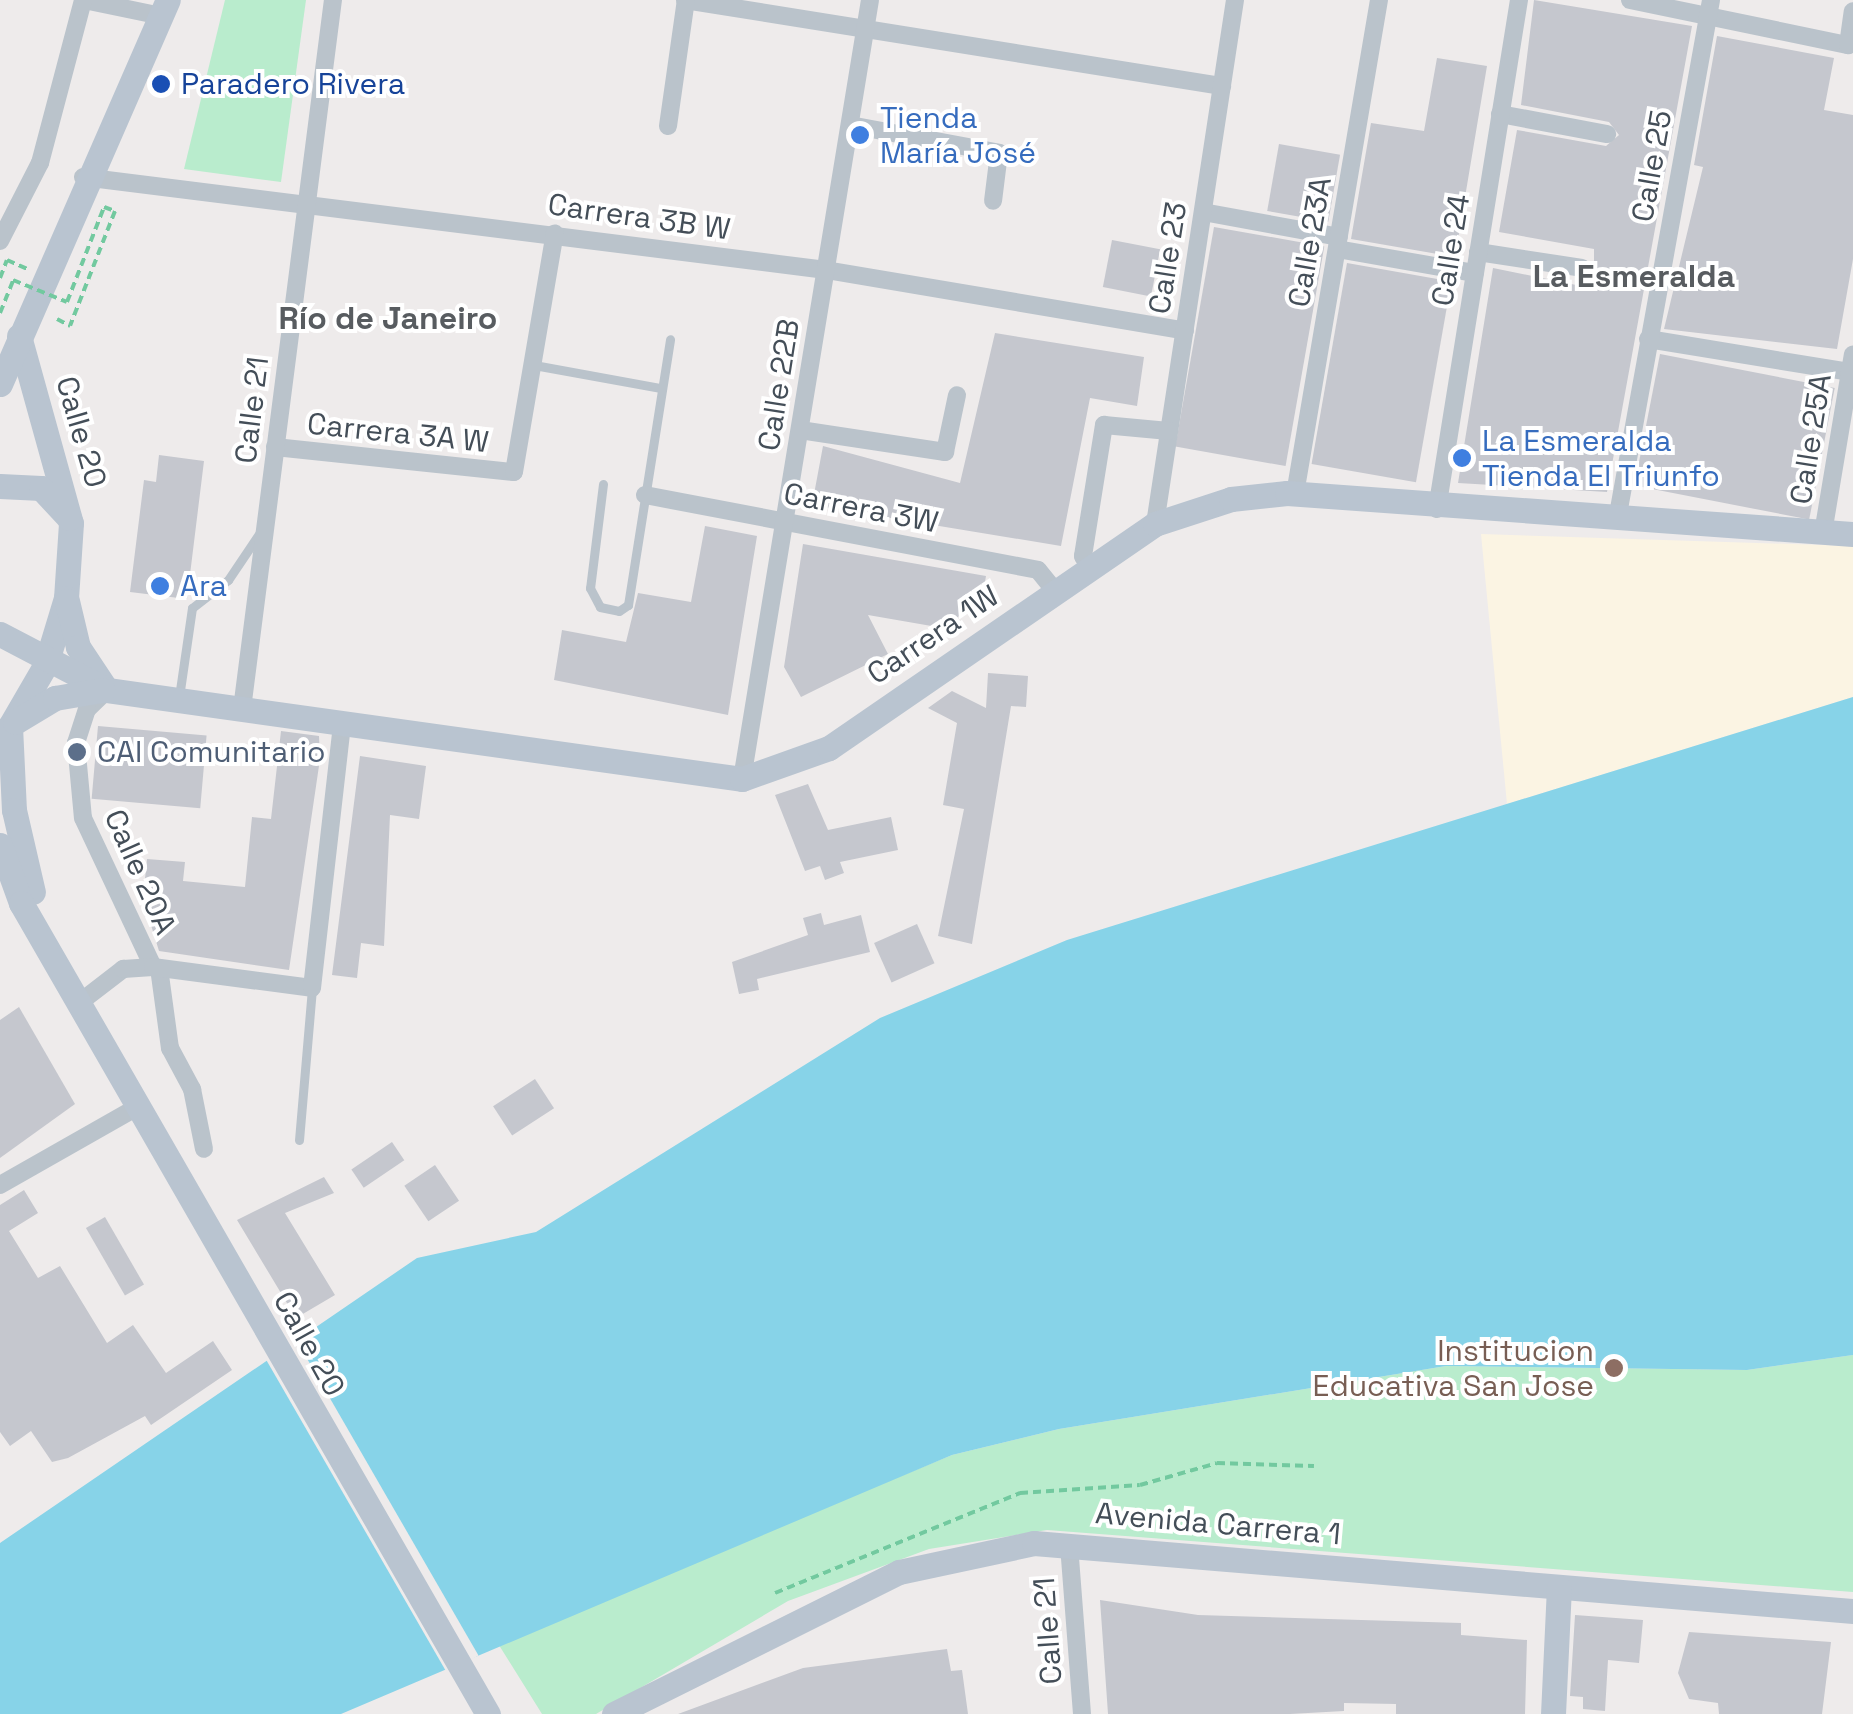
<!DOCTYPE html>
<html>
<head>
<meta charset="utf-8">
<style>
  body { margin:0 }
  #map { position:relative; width:1853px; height:1714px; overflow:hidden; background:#eeebeb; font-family:"Space Grotesk",sans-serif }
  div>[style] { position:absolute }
  .commercial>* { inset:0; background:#fbf4e3 }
  .green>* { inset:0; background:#b9eccd }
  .water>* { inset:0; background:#87d3e8 }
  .pier>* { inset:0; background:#eeebeb; transform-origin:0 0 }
  .building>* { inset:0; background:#c5c7ce; transform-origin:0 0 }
  .path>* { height:4px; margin-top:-2px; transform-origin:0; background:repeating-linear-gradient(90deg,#72c99f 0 8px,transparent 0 13px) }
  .lane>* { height:9px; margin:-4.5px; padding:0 4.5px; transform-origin:4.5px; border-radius:4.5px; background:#bac3cb }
  .street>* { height:18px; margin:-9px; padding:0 9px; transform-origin:9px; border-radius:9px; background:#bac3cb }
  .secondary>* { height:25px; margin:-12.5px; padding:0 12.5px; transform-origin:12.5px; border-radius:12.5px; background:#b9c4d0 }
  .path-bridge>* { height:4px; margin-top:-2px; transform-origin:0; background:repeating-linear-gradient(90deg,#72c99f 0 8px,transparent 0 13px) }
  .dots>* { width:28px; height:28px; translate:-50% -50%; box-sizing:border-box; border:5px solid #fff; border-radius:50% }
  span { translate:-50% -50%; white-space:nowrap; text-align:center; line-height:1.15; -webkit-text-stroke:8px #fff; paint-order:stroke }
  .transit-label { font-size:30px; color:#164399 }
  .left { translate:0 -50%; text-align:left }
  .shop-label { font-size:30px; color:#366cbe }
  .street-label { font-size:30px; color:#444e58 }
  .service-label { font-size:30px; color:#4e5e75 }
  .education-label { font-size:30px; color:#785e54 }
  .right { translate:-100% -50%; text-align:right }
  .neighbourhood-label { font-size:32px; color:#585c60; font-weight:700 }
</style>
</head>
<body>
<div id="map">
  <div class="commercial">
    <i style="clip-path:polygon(1481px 534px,1853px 546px,1853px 697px,1507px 804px)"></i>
  </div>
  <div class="green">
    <i style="clip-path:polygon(225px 0,306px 0,281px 182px,184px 169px)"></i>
    <i style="clip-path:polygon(1853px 1355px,1853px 1592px,1047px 1530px,929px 1549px,788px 1601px,596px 1714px,542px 1714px,497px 1642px,952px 1455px,1059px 1429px,1446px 1366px,1747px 1370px)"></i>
  </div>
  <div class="water">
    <i style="clip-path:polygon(1853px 697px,1853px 1355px,1747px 1370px,1446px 1366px,1059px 1429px,952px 1455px,341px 1714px,0 1714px,0 1543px,417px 1258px,536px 1232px,880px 1018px,1067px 940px)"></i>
  </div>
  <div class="pier">
    <i style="left:294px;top:1336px;width:369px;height:36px;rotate:60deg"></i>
  </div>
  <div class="building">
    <i style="clip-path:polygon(1534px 0,1692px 26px,1607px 492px,1458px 483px,1493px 268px,1586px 287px,1594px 271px,1594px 249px,1499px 232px,1517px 130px,1606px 146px,1619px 135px,1609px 122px,1521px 105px)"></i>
    <i style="clip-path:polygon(1717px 36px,1834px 58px,1824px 110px,1853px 115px,1853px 259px,1837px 349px,1664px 329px,1703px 167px,1694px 165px)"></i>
    <i style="clip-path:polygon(1437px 58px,1487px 66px,1455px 257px,1351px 239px,1371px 123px,1424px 131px)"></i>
    <i style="left:1279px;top:144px;width:62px;height:68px;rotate:10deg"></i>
    <i style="left:1214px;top:227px;width:112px;height:223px;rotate:10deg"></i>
    <i style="left:1112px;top:240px;width:49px;height:48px;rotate:11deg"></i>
    <i style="left:1347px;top:263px;width:106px;height:204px;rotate:10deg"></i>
    <i style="clip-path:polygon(995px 333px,1144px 357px,1137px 406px,1090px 398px,1061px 546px,812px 505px,823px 446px,960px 483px)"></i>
    <i style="left:1660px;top:354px;width:178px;height:134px;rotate:11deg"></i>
    <i style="clip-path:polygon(159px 455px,204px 461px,187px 599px,130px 592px,144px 480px,156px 482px)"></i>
    <i style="clip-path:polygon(705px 526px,757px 536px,728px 715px,554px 680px,562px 630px,626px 642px,638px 593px,691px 602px)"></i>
    <i style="clip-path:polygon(803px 544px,986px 576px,982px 599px,943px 628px,868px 615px,888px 654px,801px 697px,784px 667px)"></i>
    <i style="clip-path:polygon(988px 673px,1028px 676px,1026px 707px,1011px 706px,972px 944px,938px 936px,964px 809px,943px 805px,957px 723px,928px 708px,952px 691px,986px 708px)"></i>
    <i style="left:98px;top:726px;width:109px;height:73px;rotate:5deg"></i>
    <i style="clip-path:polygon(281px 731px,319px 736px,320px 759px,289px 970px,159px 951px,143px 899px,147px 859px,185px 862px,183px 881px,245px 887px,252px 817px,271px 819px)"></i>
    <i style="clip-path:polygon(360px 756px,426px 766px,419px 819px,390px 815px,384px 946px,361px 943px,357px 978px,332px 975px)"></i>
    <i style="clip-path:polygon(808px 784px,828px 830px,891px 817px,898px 850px,840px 862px,844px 873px,825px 880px,820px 866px,805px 871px,775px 795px)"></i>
    <i style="clip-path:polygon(821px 913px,824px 925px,861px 915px,870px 952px,757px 979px,759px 990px,739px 994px,732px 962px,808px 935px,803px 918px)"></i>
    <i style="left:917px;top:924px;width:43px;height:47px;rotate:66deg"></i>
    <i style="clip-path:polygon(19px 1007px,75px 1104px,0 1158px,0 1020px)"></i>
    <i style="left:535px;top:1079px;width:35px;height:50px;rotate:57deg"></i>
    <i style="left:392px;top:1142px;width:22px;height:49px;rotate:56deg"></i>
    <i style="left:435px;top:1165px;width:43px;height:37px;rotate:56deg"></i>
    <i style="clip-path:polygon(324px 1177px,334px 1193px,285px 1213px,335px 1295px,296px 1318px,237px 1220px)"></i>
    <i style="clip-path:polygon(24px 1190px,38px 1213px,9px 1231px,38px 1278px,60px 1266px,107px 1343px,133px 1325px,166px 1373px,213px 1341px,232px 1370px,151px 1425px,145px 1416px,68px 1458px,52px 1462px,31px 1431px,10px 1446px,0 1432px,0 1205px)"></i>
    <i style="left:105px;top:1217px;width:78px;height:22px;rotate:60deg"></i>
    <i style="clip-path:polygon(1100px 1600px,1198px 1615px,1461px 1623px,1461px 1635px,1527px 1640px,1525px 1714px,1396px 1714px,1396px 1704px,1344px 1703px,1344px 1711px,1290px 1714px,1108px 1714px)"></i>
    <i style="clip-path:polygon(1575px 1615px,1643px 1620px,1639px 1663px,1608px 1660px,1605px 1711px,1583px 1709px,1583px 1697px,1570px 1696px)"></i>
    <i style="clip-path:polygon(1689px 1632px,1831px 1642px,1822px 1714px,1719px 1714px,1718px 1703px,1689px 1699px,1678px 1673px)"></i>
    <i style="clip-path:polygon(947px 1649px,951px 1671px,962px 1670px,968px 1714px,678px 1714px,803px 1668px)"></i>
  </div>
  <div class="path">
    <i style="left:0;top:278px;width:19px;rotate:-69deg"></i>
    <i style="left:7px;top:260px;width:22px;rotate:24deg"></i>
    <i style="left:57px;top:319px;width:15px;rotate:28deg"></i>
    <i style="left:775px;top:1593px;width:265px;rotate:-22.2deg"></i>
    <i style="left:1020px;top:1493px;width:120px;rotate:-3.8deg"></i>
    <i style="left:1140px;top:1485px;width:80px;rotate:-15.9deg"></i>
    <i style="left:1217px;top:1463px;width:97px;rotate:1.8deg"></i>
  </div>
  <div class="lane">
    <i style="left:534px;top:365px;width:129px;rotate:10.3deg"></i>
    <i style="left:603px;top:484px;width:105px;rotate:97.1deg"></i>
    <i style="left:590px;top:588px;width:21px;rotate:62deg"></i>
    <i style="left:600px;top:607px;width:19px;rotate:12deg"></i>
    <i style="left:619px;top:611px;width:11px;rotate:-34deg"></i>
    <i style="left:628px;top:605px;width:269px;rotate:-81deg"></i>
    <i style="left:179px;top:697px;width:90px;rotate:-81.7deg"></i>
    <i style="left:192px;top:608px;width:46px;rotate:-37.9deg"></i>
    <i style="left:228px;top:580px;width:66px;rotate:-56.1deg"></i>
    <i style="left:299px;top:1140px;width:153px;rotate:-85.1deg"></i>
  </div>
  <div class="street">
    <i style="left:84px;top:0;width:79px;rotate:11.7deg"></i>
    <i style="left:685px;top:0;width:544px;rotate:9.1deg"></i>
    <i style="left:1630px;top:0;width:223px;rotate:11.7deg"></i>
    <i style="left:1848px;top:45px;width:34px;rotate:-82deg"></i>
    <i style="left:1500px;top:114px;width:109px;rotate:10.6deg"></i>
    <i style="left:850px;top:125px;width:152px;rotate:10.6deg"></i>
    <i style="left:999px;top:153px;width:48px;rotate:97.1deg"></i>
    <i style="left:668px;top:126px;width:127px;rotate:-81.9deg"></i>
    <i style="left:83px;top:177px;width:749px;rotate:7.13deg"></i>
    <i style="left:826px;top:270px;width:364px;rotate:9.6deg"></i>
    <i style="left:1203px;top:212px;width:138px;rotate:10.4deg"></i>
    <i style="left:0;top:241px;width:88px;rotate:-62.9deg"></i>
    <i style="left:40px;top:163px;width:169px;rotate:-75.2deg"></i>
    <i style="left:1337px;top:249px;width:140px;rotate:9.9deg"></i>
    <i style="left:1478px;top:252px;width:105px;rotate:8.7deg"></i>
    <i style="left:1648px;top:339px;width:204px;rotate:9.3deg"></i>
    <i style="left:800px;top:430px;width:147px;rotate:8.6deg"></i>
    <i style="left:945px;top:452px;width:58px;rotate:-78.1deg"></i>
    <i style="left:275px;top:447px;width:240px;rotate:6deg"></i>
    <i style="left:514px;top:472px;width:242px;rotate:-80.3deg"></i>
    <i style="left:1295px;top:494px;width:501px;rotate:-80.35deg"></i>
    <i style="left:645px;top:495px;width:400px;rotate:10.8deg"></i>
    <i style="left:1038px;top:570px;width:28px;rotate:51deg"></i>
    <i style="left:1437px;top:509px;width:516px;rotate:-80.85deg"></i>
    <i style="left:1617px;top:520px;width:528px;rotate:-79.75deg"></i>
    <i style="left:1155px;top:524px;width:530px;rotate:-81.32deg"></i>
    <i style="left:1823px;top:533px;width:181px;rotate:-80.5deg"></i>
    <i style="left:1091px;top:570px;width:16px;rotate:-120deg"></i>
    <i style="left:1083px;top:556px;width:133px;rotate:-80.9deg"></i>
    <i style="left:1104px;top:425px;width:65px;rotate:5.3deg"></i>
    <i style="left:107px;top:690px;width:28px;rotate:136deg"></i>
    <i style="left:87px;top:709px;width:36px;rotate:108deg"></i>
    <i style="left:76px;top:743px;width:75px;rotate:84.7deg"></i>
    <i style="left:83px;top:818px;width:165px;rotate:64.8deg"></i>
    <i style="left:242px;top:709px;width:715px;rotate:-82.69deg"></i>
    <i style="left:742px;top:779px;width:789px;rotate:-80.67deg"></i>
    <i style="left:159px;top:968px;width:81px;rotate:82.2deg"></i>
    <i style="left:170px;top:1048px;width:47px;rotate:61.8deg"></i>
    <i style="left:192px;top:1089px;width:61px;rotate:78.7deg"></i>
    <i style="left:79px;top:1003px;width:56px;rotate:-37.7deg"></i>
    <i style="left:123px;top:969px;width:30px;rotate:-4deg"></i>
    <i style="left:153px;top:967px;width:160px;rotate:7.5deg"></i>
    <i style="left:312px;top:988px;width:267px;rotate:-83.5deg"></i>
    <i style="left:0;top:1185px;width:162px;rotate:-29.6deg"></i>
    <i style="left:1069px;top:1545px;width:169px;rotate:85.6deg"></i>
  </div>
  <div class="secondary">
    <i style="left:19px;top:336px;width:194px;rotate:74.5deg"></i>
    <i style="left:71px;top:523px;width:75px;rotate:93.8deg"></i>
    <i style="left:66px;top:598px;width:69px;rotate:106.9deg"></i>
    <i style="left:46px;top:664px;width:72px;rotate:120.1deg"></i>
    <i style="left:10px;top:726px;width:84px;rotate:87.3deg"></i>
    <i style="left:14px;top:810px;width:84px;rotate:77deg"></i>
    <i style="left:0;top:384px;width:419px;rotate:-66.4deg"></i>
    <i style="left:0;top:486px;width:41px;rotate:2.8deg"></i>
    <i style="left:41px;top:488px;width:41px;rotate:47deg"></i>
    <i style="left:67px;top:601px;width:47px;rotate:76.6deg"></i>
    <i style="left:78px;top:647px;width:47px;rotate:56.3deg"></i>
    <i style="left:0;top:634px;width:121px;rotate:27.6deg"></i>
    <i style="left:107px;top:690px;width:641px;rotate:7.98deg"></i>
    <i style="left:742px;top:779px;width:92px;rotate:-19.6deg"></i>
    <i style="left:829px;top:748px;width:396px;rotate:-34.5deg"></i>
    <i style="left:1155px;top:524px;width:80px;rotate:-18.2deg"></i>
    <i style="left:1231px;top:499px;width:56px;rotate:-6.1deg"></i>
    <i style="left:1287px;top:493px;width:567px;rotate:4.14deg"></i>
    <i style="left:15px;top:722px;width:47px;rotate:-31deg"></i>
    <i style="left:55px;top:698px;width:48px;rotate:-9.7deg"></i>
    <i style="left:0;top:845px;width:62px;rotate:70.1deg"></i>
    <i style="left:21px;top:903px;width:936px;rotate:60.07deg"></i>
    <i style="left:614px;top:1714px;width:318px;rotate:-26.5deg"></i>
    <i style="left:899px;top:1572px;width:138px;rotate:-12.1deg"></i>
    <i style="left:1034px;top:1543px;width:822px;rotate:4.75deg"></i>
    <i style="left:1553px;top:1714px;width:126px;rotate:-87.3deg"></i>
  </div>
  <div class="path-bridge">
    <i style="left:0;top:313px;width:35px;rotate:-68deg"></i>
    <i style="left:13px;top:280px;width:58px;rotate:22.2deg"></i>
    <i style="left:67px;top:302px;width:102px;rotate:-68.7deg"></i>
    <i style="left:104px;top:207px;width:12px;rotate:20deg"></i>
    <i style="left:115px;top:211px;width:123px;rotate:111.4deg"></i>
  </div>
  <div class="dots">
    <i style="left:161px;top:84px;background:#1a4fb4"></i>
    <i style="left:860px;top:135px;background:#3f7fe0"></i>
    <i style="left:1462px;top:458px;background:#3f7fe0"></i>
    <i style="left:160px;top:586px;background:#3f7fe0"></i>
    <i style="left:77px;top:752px;background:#5c6f8a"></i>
    <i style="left:1614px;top:1368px;background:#8d6e63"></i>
  </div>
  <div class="transit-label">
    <span class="left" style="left:181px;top:84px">Paradero Rivera</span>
  </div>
  <div class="shop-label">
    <span class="left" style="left:880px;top:135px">Tienda<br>María José</span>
    <span class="left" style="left:1482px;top:458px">La Esmeralda<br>Tienda El Triunfo</span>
    <span class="left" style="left:180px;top:586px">Ara</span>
  </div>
  <div class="street-label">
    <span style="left:1652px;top:166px;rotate:-80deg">Calle 25</span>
    <span style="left:639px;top:217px;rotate:8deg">Carrera 3B W</span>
    <span style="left:1310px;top:242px;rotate:-80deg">Calle 23A</span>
    <span style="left:1451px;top:250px;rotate:-81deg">Calle 24</span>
    <span style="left:1168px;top:258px;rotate:-81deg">Calle 23</span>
    <span style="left:779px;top:385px;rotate:-81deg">Calle 22B</span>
    <span style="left:252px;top:410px;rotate:-83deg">Calle 21</span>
    <span style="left:81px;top:432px;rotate:74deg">Calle 20</span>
    <span style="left:398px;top:433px;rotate:6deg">Carrera 3A W</span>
    <span style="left:1811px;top:439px;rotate:-81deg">Calle 25A</span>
    <span style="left:861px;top:508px;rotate:11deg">Carrera 3W</span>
    <span style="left:933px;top:635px;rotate:-34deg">Carrera 1W</span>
    <span style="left:140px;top:872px;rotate:66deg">Calle 20A</span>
    <span style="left:309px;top:1344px;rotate:61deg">Calle 20</span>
    <span style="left:1218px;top:1524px;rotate:5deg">Avenida Carrera 1</span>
    <span style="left:1048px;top:1631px;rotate:-94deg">Calle 21</span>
  </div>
  <div class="service-label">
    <span class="left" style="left:97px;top:752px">CAI Comunitario</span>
  </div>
  <div class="education-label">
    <span class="right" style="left:1594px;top:1368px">Institucion<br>Educativa San Jose</span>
  </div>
  <div class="neighbourhood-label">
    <span style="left:1634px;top:276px">La Esmeralda</span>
    <span style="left:388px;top:318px">Río de Janeiro</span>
  </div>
</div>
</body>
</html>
